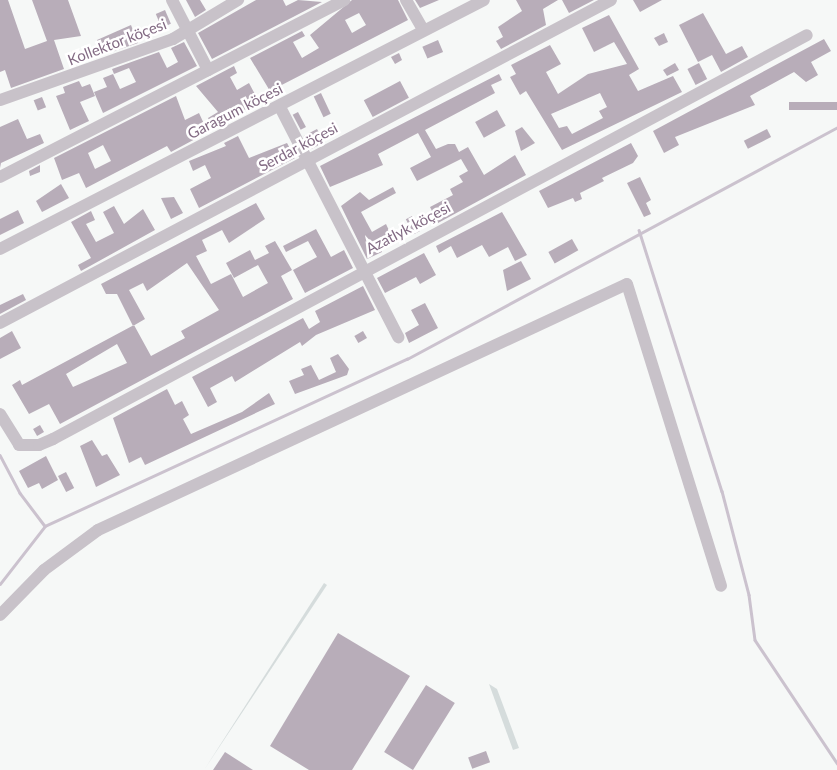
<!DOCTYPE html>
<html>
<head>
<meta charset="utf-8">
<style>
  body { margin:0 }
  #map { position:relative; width:837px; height:770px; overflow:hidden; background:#f6f8f7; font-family:Lato,sans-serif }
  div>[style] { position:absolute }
  .green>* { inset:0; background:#d5dcdc }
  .stream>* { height:2.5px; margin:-1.25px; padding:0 1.25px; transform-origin:1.25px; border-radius:1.25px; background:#cbc2ce }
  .building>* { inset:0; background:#b8adb9; transform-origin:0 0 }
  .minor>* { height:12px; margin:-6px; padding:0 6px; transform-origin:6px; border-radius:6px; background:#c8c2c9 }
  span { translate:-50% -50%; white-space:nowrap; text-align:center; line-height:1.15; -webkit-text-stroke:5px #fff; paint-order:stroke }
  .street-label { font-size:15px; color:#826a83 }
</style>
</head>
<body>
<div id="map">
  <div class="green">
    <i style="clip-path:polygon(324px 583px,327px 585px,204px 770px)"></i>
    <i style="clip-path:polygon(489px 684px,497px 689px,519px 748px,513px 750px)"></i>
  </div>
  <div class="stream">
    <i style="left:639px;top:230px;width:274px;rotate:72.4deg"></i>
    <i style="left:722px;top:491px;width:107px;rotate:75.4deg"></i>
    <i style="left:749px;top:595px;width:45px;rotate:82.4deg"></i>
    <i style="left:755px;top:640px;width:148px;rotate:56.3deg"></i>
    <i style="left:0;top:455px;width:43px;rotate:62.2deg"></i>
    <i style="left:20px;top:493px;width:41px;rotate:52.9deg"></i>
    <i style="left:45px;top:526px;width:399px;rotate:-24.8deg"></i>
    <i style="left:407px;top:359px;width:489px;rotate:-28.3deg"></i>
    <i style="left:0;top:584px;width:73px;rotate:-52.2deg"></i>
  </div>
  <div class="building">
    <i style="clip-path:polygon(0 0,8px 0,25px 49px,47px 41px,32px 0,68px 0,81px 36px,54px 40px,64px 69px,11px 88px,5px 70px,0 72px)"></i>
    <i style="clip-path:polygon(186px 0,200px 0,206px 10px,195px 17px)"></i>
    <i style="clip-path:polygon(256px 0,283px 0,286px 6px,298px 0,322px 2px,212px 59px,198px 33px)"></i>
    <i style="clip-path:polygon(evenodd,352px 0,398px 0,408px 20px,270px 91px,250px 58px,302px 31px,305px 36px,293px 42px,302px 58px,319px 48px,310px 35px,352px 0,359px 13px,366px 25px,352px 33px,345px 20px,359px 13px)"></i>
    <i style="clip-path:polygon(415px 0,439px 0,420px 8px)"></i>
    <i style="clip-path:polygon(516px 0,558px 0,543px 9px,546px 25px,501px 49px,496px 41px,503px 37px,498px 27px,522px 11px)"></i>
    <i style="clip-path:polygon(562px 0,594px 0,569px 13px)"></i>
    <i style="clip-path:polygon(633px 0,662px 0,640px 12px)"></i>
    <i style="left:165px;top:10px;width:15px;height:10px;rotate:67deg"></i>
    <i style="clip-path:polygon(703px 13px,726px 54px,742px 46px,748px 57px,721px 72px,712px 55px,698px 62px,679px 25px)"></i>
    <i style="clip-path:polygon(evenodd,609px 15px,639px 69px,629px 75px,638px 91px,673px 76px,682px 92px,562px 150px,526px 91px,520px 95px,510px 77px,516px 74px,511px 65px,550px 45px,561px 64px,546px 72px,558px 94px,588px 74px,627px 64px,614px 42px,594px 52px,582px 28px,609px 15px,600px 93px,607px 107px,599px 111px,603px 118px,572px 134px,567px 126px,559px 128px,551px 114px,600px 93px)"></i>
    <i style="clip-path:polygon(131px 25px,138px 43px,103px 55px,97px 40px)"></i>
    <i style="clip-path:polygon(664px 33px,668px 42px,659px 46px,654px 38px)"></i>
    <i style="clip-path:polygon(824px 39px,831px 51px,811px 62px,818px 75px,806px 82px,794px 72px,750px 96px,755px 105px,675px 137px,679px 145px,664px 153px,653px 131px)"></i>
    <i style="left:438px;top:40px;width:13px;height:17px;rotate:67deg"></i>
    <i style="clip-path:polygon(184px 42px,197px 66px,103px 113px,94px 92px,107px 87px,103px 78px,113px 74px,120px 89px,136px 82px,129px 68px,114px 74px,112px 69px,159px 52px,167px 68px,178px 62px,171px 48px)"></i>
    <i style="clip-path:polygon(399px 53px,402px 60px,395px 64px,391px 57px)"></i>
    <i style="clip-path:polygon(675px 63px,679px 70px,667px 76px,663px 70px)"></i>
    <i style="left:699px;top:63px;width:18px;height:13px;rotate:63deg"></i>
    <i style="clip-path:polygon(234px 66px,237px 73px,230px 77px,237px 90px,249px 83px,257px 98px,251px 101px,254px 106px,211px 124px,208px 118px,218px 112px,196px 86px)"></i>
    <i style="clip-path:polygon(499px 74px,502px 80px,491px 85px,495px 93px,425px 130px,436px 149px,448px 144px,455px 144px,459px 152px,468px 147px,484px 175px,515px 155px,526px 175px,438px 223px,430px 207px,453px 195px,450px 189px,463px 182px,459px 176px,468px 171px,461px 159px,417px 181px,410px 168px,431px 157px,418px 133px,378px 154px,383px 165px,330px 187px,320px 166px)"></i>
    <i style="clip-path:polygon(79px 81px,82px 87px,90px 84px,95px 96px,80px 102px,89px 121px,70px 130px,56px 96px,65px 93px,63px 87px)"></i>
    <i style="left:400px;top:81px;width:19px;height:41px;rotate:62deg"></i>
    <i style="left:321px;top:93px;width:23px;height:8px;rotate:65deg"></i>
    <i style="clip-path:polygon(evenodd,176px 96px,185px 120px,199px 113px,205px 126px,194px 131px,197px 138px,171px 152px,167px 146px,86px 188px,79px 173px,62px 180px,54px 158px,176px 96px,103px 145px,111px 161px,95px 169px,88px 153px,103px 145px)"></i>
    <i style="left:42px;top:97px;width:11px;height:9px;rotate:68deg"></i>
    <i style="left:837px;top:102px;width:8px;height:48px;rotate:90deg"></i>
    <i style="left:497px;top:110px;width:18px;height:25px;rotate:61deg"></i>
    <i style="left:298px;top:112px;width:17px;height:6px;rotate:62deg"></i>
    <i style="clip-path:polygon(18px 119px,27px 139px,40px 134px,44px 143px,1px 163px,0 168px,0 127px)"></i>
    <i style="clip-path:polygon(522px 127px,535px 143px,521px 151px,515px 131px)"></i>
    <i style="left:317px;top:129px;width:15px;height:15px;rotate:62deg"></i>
    <i style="left:767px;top:129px;width:9px;height:26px;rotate:63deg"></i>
    <i style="clip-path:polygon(238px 136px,249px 158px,287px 143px,295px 158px,199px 208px,190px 189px,211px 178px,205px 165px,193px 171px,189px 161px,226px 146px,224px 143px)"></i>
    <i style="clip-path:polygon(631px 143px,638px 156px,633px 163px,602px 178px,604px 181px,580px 193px,582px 199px,575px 202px,573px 198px,548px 208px,539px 191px)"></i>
    <i style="clip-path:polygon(40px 165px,40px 172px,30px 176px,29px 171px)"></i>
    <i style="clip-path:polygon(640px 177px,651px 200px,646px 203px,651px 214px,644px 217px,627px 183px)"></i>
    <i style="clip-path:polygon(61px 184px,69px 198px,42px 212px,36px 201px)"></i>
    <i style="clip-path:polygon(393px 187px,396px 193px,361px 212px,372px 232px,386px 224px,392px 237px,378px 244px,382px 252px,367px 259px,341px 206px,360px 192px,369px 200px)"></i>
    <i style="clip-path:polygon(174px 197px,183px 213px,171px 219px,161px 198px)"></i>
    <i style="clip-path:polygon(evenodd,256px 203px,265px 219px,229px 243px,222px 230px,202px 240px,207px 251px,196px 256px,211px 284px,231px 274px,243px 297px,268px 283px,258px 265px,234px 278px,226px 263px,250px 250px,255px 260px,269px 253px,265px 246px,275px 241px,292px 270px,281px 276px,293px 299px,60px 424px,49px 404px,29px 414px,12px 385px,20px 380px,22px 385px,134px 325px,151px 356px,185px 338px,181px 331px,219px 310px,187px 263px,147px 291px,143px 283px,129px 290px,145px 319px,133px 326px,117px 294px,106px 294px,101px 284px,256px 203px,117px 344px,127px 363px,73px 387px,66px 374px,117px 344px)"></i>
    <i style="clip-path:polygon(114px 206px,124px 224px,143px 209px,155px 230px,81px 271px,78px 265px,91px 258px,71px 222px,91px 211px,95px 220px,86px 224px,96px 242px,114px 233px,103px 212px)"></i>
    <i style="clip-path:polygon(18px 210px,24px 223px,0 235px,0 219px)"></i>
    <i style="clip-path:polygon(502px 212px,527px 255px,515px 261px,508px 247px,489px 257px,482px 245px,457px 258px,451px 246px,439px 253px,436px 246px)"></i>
    <i style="left:412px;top:216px;width:17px;height:7px;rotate:62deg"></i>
    <i style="clip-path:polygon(316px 229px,331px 257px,344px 250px,353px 268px,305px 293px,293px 270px,317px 257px,308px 241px,286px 252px,283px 246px)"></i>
    <i style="left:572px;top:239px;width:13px;height:27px;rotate:61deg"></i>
    <i style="clip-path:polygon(424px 253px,436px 275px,420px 284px,416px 277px,385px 293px,377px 278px)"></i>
    <i style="clip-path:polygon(521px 261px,531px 279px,507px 291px,503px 270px)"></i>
    <i style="clip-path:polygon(363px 286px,375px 310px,316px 335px,302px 346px,300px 342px,235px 382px,232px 376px,210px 388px,217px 402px,208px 407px,192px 377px,303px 318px,309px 329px,320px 322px,315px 311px)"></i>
    <i style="clip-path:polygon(23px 294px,26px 300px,0 314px,0 305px)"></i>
    <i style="clip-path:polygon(425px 303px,438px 328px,409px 343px,405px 333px,419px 325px,411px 310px)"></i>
    <i style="clip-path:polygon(12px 331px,21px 348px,0 359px,0 338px)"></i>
    <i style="left:363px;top:331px;width:8px;height:10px;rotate:60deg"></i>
    <i style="clip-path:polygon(338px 354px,349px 369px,347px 375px,295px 394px,289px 381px,304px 375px,301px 369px,311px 365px,319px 380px,336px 372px,330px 358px)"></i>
    <i style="clip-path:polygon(167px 389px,175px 405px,182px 401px,189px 415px,183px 419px,191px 434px,242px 412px,269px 393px,275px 404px,145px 465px,141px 457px,129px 463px,113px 418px)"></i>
    <i style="left:40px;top:425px;width:8px;height:8px;rotate:60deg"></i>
    <i style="clip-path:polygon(92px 440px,102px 456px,107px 454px,120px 475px,96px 487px,80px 446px)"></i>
    <i style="clip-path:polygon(46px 456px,58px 480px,42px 489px,39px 483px,28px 488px,19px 471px)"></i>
    <i style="left:66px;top:472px;width:18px;height:9px;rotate:63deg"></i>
    <i style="clip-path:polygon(338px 633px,410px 676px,352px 770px,309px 770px,270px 746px)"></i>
    <i style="left:426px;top:685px;width:34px;height:79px;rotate:32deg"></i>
    <i style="left:486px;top:751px;width:12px;height:19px;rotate:70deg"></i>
    <i style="clip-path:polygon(225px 752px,253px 770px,213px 770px)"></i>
  </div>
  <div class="minor">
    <i style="left:172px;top:0;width:79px;rotate:62.8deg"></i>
    <i style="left:406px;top:0;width:34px;rotate:60deg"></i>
    <i style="left:0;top:100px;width:183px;rotate:-19.4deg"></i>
    <i style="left:173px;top:39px;width:76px;rotate:-31deg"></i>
    <i style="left:280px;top:107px;width:259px;rotate:62.8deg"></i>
    <i style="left:0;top:177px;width:387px;rotate:-27.2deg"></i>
    <i style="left:0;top:249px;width:544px;rotate:-27.22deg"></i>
    <i style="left:0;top:323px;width:691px;rotate:-27.86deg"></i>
    <i style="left:0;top:414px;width:36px;rotate:58deg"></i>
    <i style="left:19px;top:445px;width:20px"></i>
    <i style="left:39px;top:445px;width:15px;rotate:-23deg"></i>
    <i style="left:53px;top:439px;width:855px;rotate:-28.18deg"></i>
    <i style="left:0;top:615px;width:63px;rotate:-45.6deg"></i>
    <i style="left:44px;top:570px;width:67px;rotate:-36.5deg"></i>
    <i style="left:98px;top:530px;width:583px;rotate:-24.94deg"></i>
    <i style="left:627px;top:284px;width:316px;rotate:72.7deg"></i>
  </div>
  <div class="street-label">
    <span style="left:117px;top:42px;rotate:-21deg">Kollektor köçesi</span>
    <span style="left:235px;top:111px;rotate:-27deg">Garagum köçesi</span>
    <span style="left:298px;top:147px;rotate:-28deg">Serdar köçesi</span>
    <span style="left:408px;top:228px;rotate:-28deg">Azatlyk köçesi</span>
  </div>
</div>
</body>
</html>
